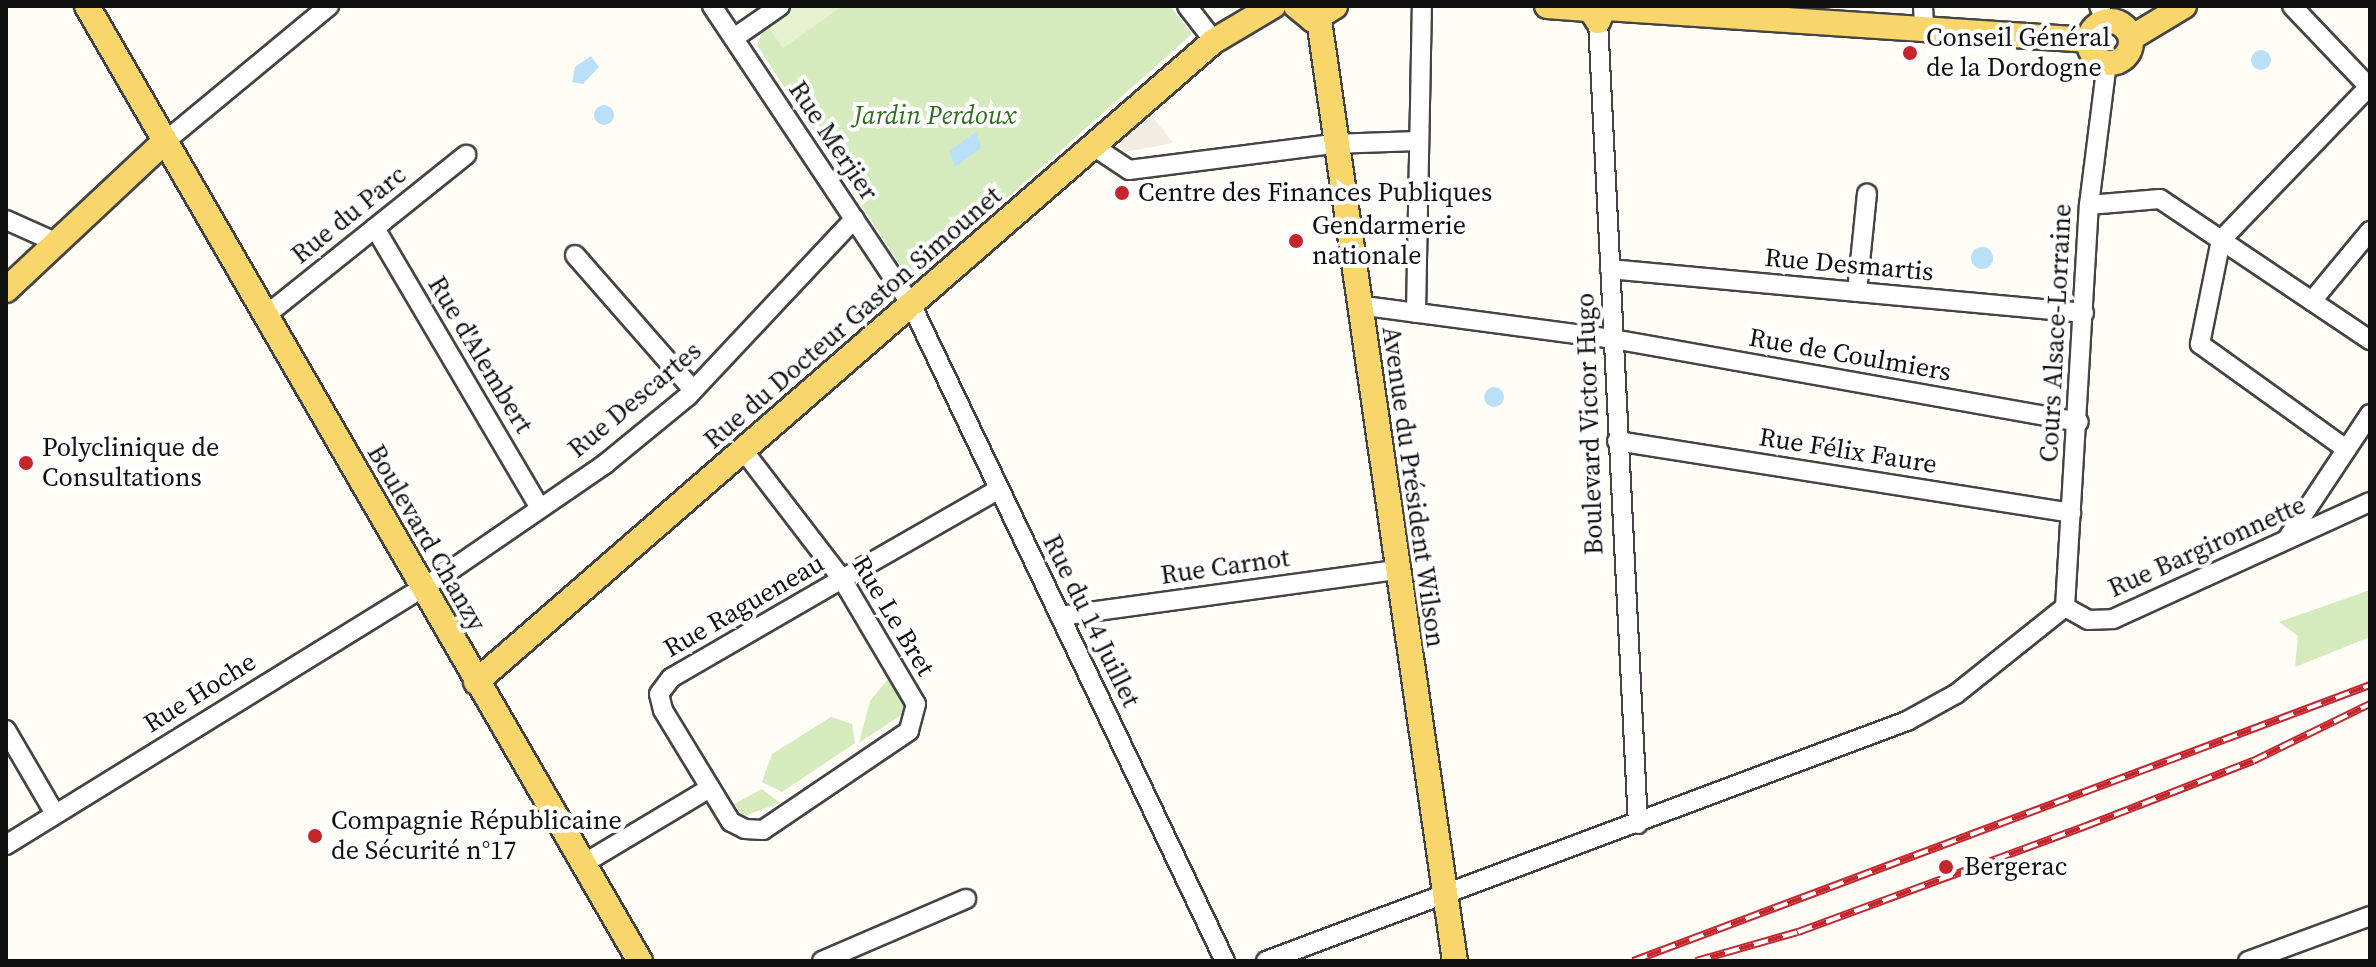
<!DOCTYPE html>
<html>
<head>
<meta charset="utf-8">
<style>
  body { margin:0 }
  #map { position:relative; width:2376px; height:967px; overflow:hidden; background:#fffdf5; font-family:"Source Serif 4",serif }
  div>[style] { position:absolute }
  .green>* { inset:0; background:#d5ebbd }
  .pitch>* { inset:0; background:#e6f2cf }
  .plaza>* { inset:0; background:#f1ede2 }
  .water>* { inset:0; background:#b9e0f7 }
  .round { border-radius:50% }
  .roads { filter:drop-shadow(2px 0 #444) drop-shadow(-2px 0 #444) drop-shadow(0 2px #444) drop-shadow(0 -2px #444) }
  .minor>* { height:18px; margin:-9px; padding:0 9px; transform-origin:9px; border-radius:9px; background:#fff }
  .major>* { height:24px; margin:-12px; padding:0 12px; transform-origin:12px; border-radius:12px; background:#f9d66b }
  .major>.ring { margin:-12px; padding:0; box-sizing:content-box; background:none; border:24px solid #f9d66b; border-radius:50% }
  .rail>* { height:8px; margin-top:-4px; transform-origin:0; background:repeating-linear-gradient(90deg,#fff 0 15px,#c4262e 0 30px); box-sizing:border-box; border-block:2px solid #c4262e }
  .dots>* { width:22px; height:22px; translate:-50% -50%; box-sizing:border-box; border:4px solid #fff; border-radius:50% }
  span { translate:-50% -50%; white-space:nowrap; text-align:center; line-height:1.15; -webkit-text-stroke:8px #fff; paint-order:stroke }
  .poi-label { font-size:26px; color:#111 }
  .left { translate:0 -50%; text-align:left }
  .park-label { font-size:26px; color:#2f6b1f; font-style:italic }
  .street-label { font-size:26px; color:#111 }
  .frame { position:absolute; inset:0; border:8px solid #111; pointer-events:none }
</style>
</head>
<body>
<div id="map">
  <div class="green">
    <i style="clip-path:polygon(792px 6px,1170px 6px,1192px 34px,918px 277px,906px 274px,757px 45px,766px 24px)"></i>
    <i style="clip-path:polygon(2370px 590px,2370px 637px,2295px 667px,2298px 636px,2279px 622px)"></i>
    <i style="clip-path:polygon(888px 679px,907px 711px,859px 743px,870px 701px)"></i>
    <i style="clip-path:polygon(831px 717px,852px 724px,855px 743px,782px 792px,762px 782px,772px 754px)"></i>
    <i style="clip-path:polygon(762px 789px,780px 803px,744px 816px,734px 804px)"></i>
  </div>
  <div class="pitch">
    <i style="clip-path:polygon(795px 6px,843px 6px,783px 48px,767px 26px)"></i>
  </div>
  <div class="plaza">
    <i style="clip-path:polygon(1152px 116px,1173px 143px,1125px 152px,1119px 141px)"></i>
  </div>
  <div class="water">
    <i class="round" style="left:2251px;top:50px;width:20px;height:20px"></i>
    <i style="clip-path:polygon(591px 56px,599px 67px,583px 84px,572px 82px,575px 67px)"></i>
    <i class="round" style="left:594px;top:105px;width:20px;height:20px"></i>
    <i style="clip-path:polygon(976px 132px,981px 148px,955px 167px,949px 151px)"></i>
    <i class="round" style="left:1971px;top:247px;width:22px;height:22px"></i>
    <i class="round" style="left:1484px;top:387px;width:20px;height:20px"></i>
  </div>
  <div class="roads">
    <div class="minor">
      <i style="left:712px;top:6px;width:358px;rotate:56.3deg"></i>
      <i style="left:911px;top:304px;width:728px;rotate:64.46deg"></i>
      <i style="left:1187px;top:6px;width:44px;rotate:52.4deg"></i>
      <i style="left:1923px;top:6px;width:19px;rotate:87deg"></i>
      <i style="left:2099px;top:6px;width:17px;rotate:65deg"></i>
      <i style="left:2292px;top:6px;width:113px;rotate:46.4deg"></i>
      <i style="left:1598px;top:21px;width:804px;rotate:87.15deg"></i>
      <i style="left:734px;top:38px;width:56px;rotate:-34.8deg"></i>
      <i style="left:162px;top:144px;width:217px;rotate:-39.6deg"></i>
      <i style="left:1093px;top:146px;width:43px;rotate:33.7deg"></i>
      <i style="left:1129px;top:170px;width:205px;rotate:-7.3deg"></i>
      <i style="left:1332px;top:144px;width:86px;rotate:-2deg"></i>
      <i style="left:2089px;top:205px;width:71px;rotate:-4.8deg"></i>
      <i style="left:2160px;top:199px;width:253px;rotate:33.9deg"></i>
      <i style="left:6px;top:220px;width:51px;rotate:24.1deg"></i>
      <i style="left:375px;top:228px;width:325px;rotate:59.5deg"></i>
      <i style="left:575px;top:255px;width:179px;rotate:48.8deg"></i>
      <i style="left:1610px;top:269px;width:476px;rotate:5.3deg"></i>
      <i style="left:1857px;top:292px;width:99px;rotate:-84.2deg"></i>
      <i style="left:2312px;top:301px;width:91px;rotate:-50.4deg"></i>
      <i style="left:1358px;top:305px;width:257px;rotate:7.6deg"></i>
      <i style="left:1613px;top:339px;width:473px;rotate:10.1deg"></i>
      <i style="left:1416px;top:313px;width:307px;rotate:-88.9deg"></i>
      <i style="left:265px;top:316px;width:258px;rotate:-38.7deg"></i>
      <i style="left:1617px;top:441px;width:460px;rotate:9deg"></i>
      <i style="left:2346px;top:449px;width:180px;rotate:-144.3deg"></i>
      <i style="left:2200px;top:344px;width:106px;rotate:-78.6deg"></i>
      <i style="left:2221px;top:240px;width:213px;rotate:-46deg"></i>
      <i style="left:743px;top:450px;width:163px;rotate:52.5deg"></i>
      <i style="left:842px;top:579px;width:145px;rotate:59.4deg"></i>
      <i style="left:916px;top:704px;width:28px;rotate:105deg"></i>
      <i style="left:909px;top:731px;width:176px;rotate:145.9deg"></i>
      <i style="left:763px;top:830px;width:18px;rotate:-177deg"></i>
      <i style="left:745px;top:829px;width:16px;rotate:-153deg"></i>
      <i style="left:731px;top:822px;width:131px;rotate:-121.3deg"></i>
      <i style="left:663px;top:710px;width:16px;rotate:-104deg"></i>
      <i style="left:659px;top:694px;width:20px;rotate:-53deg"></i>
      <i style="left:671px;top:678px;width:198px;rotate:-30.1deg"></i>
      <i style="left:842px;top:579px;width:181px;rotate:-29.8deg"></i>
      <i style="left:2287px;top:539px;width:150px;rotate:-56.4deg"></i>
      <i style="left:2065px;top:607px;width:403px;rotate:-86.6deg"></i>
      <i style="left:2089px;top:205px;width:143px;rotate:-82.8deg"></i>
      <i style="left:2065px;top:607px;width:26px;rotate:29deg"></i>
      <i style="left:2088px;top:620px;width:25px;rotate:-2deg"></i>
      <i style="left:2113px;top:619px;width:282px;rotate:-24.5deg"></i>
      <i style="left:1060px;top:616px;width:339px;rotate:-7.8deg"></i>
      <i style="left:6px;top:730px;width:97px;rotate:59.7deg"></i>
      <i style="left:6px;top:845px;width:520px;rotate:-31.7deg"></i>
      <i style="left:448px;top:572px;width:191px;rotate:-34.5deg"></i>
      <i style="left:605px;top:464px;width:107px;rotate:-39.3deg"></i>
      <i style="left:688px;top:396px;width:243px;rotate:-46.8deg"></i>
      <i style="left:583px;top:864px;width:148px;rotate:-30.9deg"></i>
      <i style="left:822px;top:961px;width:157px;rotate:-23.3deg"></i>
      <i style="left:1266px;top:961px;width:684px;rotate:-20.53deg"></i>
      <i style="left:1907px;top:721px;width:56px;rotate:-28.9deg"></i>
      <i style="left:1956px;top:694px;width:139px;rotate:-38.6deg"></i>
      <i style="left:2248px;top:961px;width:130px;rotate:-20.2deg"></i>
    </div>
    <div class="major">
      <i style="left:87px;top:6px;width:1104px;rotate:59.93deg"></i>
      <i style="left:1296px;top:6px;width:22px;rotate:39deg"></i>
      <i style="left:1313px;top:20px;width:26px;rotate:-32deg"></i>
      <i style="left:1547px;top:6px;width:40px;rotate:4.3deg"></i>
      <i style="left:1588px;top:6px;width:18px;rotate:56deg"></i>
      <i style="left:1598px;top:21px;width:17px;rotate:-65deg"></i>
      <i style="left:1606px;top:8px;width:484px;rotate:3.8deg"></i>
      <i style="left:1319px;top:20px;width:951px;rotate:81.78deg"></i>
      <i class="ring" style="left:2089px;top:21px;width:18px;height:18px"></i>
      <i style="left:2131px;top:38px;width:62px;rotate:-31.1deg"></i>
      <i style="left:6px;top:290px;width:214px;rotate:-43.1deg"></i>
      <i style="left:476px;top:682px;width:978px;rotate:-40.98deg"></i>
      <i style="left:1214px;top:41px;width:69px;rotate:-30.7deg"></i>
    </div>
  </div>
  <div class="rail">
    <i style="left:1633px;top:961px;width:787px;rotate:-20.53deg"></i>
    <i style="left:1696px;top:961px;width:106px;rotate:-15.9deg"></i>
    <i style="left:1798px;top:932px;width:307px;rotate:-20.2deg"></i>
    <i style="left:2086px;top:826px;width:179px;rotate:-21.3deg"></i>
    <i style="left:2253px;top:761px;width:130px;rotate:-26deg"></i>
  </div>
  <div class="dots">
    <i style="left:1910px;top:53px;background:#c4262e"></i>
    <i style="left:1122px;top:193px;background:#c4262e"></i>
    <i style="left:1296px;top:241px;background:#c4262e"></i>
    <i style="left:26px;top:463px;background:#c4262e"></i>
    <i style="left:315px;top:836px;background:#c4262e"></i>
    <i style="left:1946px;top:867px;background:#c4262e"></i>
  </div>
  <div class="poi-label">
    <span class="left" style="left:1926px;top:53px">Conseil Général<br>de la Dordogne</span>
    <span class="left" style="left:1138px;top:193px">Centre des Finances Publiques</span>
    <span class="left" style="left:1312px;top:241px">Gendarmerie<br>nationale</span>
    <span class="left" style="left:42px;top:463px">Polyclinique de<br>Consultations</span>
    <span class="left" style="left:331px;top:836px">Compagnie Républicaine<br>de Sécurité n°17</span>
    <span class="left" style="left:1964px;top:867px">Bergerac</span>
  </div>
  <div class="park-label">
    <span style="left:935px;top:116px">Jardin Perdoux</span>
  </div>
  <div class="street-label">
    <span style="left:833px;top:141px;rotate:56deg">Rue Merjier</span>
    <span style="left:349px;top:215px;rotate:-39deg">Rue du Parc</span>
    <span style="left:1849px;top:265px;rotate:5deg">Rue Desmartis</span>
    <span style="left:853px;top:318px;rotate:-41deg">Rue du Docteur Gaston Simounet</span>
    <span style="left:2056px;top:333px;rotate:-87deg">Cours Alsace-Lorraine</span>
    <span style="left:480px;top:355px;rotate:59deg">Rue d'Alembert</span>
    <span style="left:1850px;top:355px;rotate:10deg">Rue de Coulmiers</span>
    <span style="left:635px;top:400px;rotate:-40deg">Rue Descartes</span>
    <span style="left:1590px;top:424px;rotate:-92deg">Boulevard Victor Hugo</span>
    <span style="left:1848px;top:451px;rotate:9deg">Rue Félix Faure</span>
    <span style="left:1413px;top:487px;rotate:82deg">Avenue du Président Wilson</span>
    <span style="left:426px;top:538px;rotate:60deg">Boulevard Chanzy</span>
    <span style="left:2207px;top:547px;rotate:-24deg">Rue Bargironnette</span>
    <span style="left:1225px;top:567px;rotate:-8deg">Rue Carnot</span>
    <span style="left:744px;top:606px;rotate:-30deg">Rue Ragueneau</span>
    <span style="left:893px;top:616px;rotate:59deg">Rue Le Bret</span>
    <span style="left:1091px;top:621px;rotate:64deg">Rue du 14 Juillet</span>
    <span style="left:200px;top:693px;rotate:-32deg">Rue Hoche</span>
  </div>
  <div class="frame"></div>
</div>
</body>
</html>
